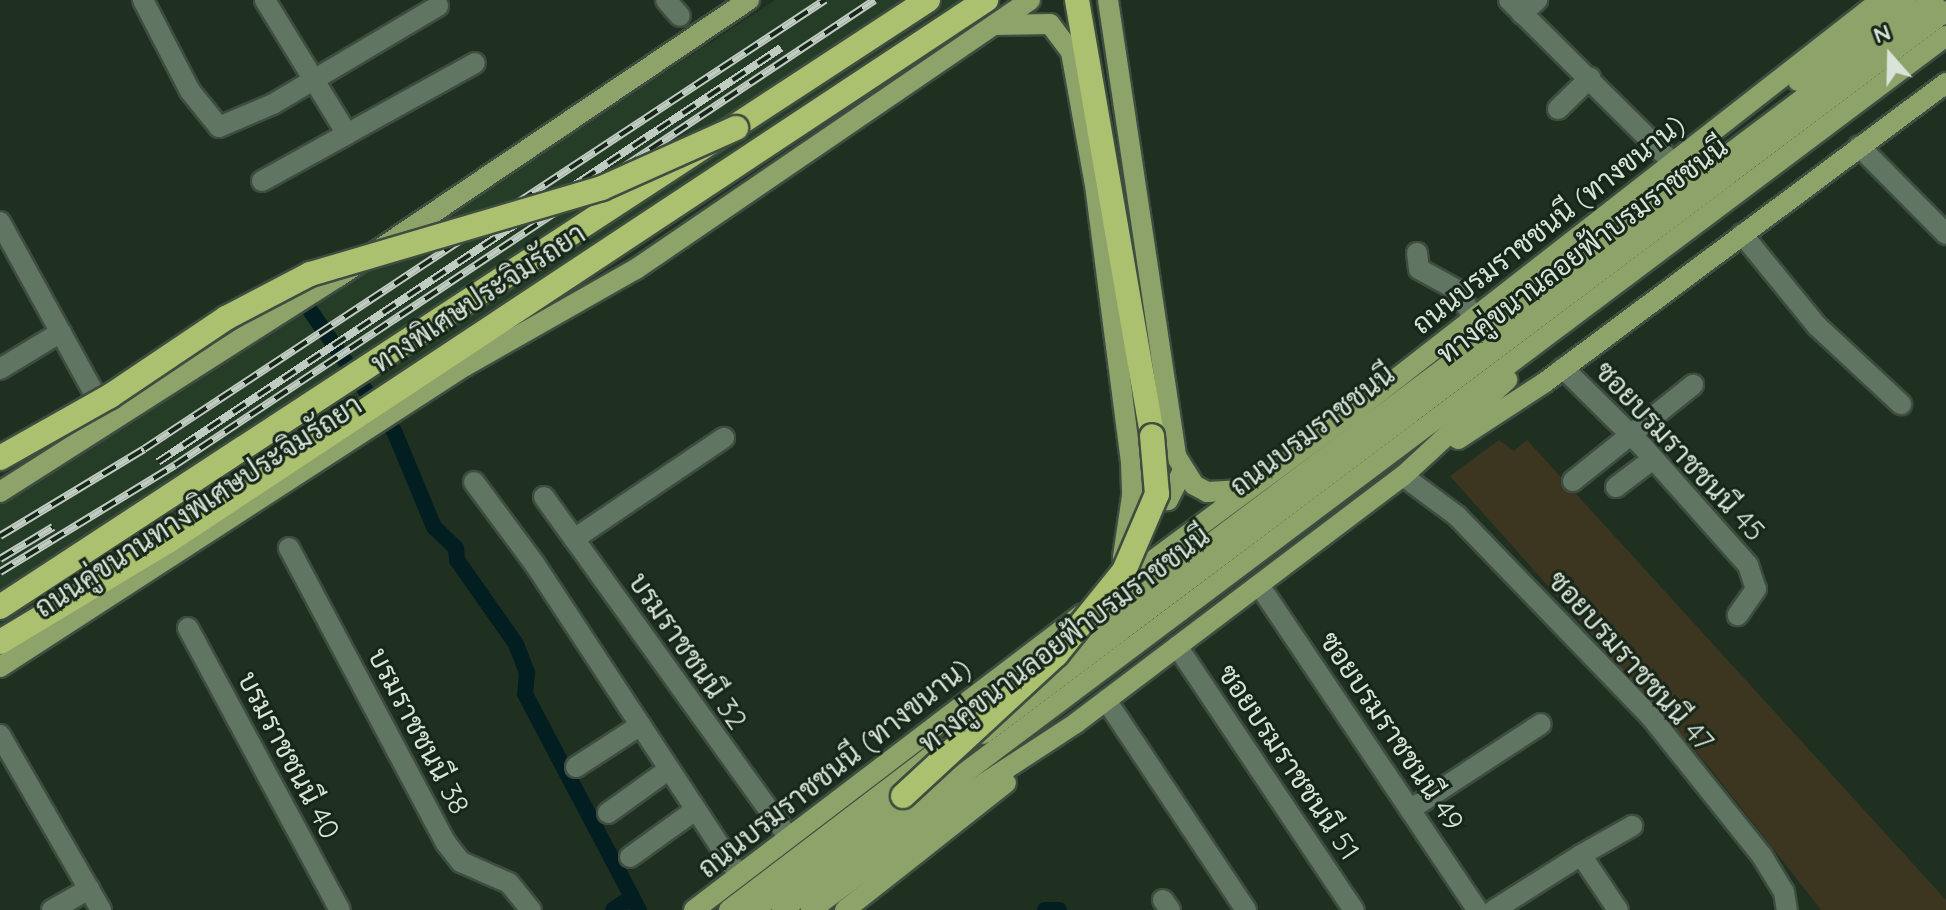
<!DOCTYPE html>
<html>
<head>
<meta charset="utf-8">
<style>
  body { margin:0 }
  #map { position:relative; width:1946px; height:910px; overflow:hidden; background:#1f3021; font-family:Quicksand,Sarabun,sans-serif }
  div>[style] { position:absolute }
  .built>* { inset:0; background:#253c27 }
  .green>* { inset:0; background:#3c3621 }
  .canal>* { height:16px; margin:-8px; padding:0 8px; transform-origin:8px; border-radius:8px; background:#031e20 }
  .roads { filter:drop-shadow(2px 0 #3e4d40) drop-shadow(-2px 0 #3e4d40) drop-shadow(0 2px #3e4d40) drop-shadow(0 -2px #3e4d40) }
  .minor>* { height:20px; margin:-10px; padding:0 10px; transform-origin:10px; border-radius:10px; background:#617563 }
  .major>* { height:20px; margin:-10px; padding:0 10px; transform-origin:10px; border-radius:10px; background:#8ea36a }
  .highway>* { height:24px; margin:-12px; padding:0 12px; transform-origin:12px; border-radius:12px; background:#acc16f }
  .rail>* { height:8px; margin-top:-4px; transform-origin:0; background:repeating-linear-gradient(90deg,#162618 0 15px,#c0cbc1 0 30px); box-sizing:border-box; border-block:2px solid #c0cbc1 }
  .bridges { filter:drop-shadow(2px 0 #3e4d40) drop-shadow(-2px 0 #3e4d40) drop-shadow(0 2px #3e4d40) drop-shadow(0 -2px #3e4d40) }
  .highway-bridge>* { height:24px; margin:-12px; padding:0 12px; transform-origin:12px; border-radius:12px; background:#acc16f }
  span { translate:-50% -50%; white-space:nowrap; text-align:center; line-height:1.15; -webkit-text-stroke:6px #162618; paint-order:stroke }
  .street-label { font-size:28px; color:#d9e3d9 }
  .north { position:absolute; left:1850px; top:16px; width:80px; height:80px; -webkit-text-stroke:6px #162618; paint-order:stroke; rotate:340deg; font-size:22px; font-weight:700; line-height:32px; text-align:center; color:#d9e3d9 }
  .north::after { content:''; display:block; margin:auto; width:28px; height:36px; background:#d9e3d9; clip-path:polygon(50% 0,100% 100%,50% 72%,0 100%) }
</style>
</head>
<body>
<div id="map">
  <div class="built">
    <i style="clip-path:polygon(775px 0,962px 0,216px 494px,0 629px,0 503px,91px 449px)"></i>
  </div>
  <div class="green">
    <i style="clip-path:polygon(1499px 440px,1514px 451px,1527px 440px,1946px 900px,1946px 910px,1821px 910px,1710px 768px,1450px 476px)"></i>
  </div>
  <div class="canal">
    <i style="left:296px;top:290px;width:174px;rotate:55.3deg"></i>
    <i style="left:395px;top:433px;width:102px;rotate:67.5deg"></i>
    <i style="left:434px;top:527px;width:30px;rotate:44deg"></i>
    <i style="left:456px;top:548px;width:12px;rotate:85deg"></i>
    <i style="left:457px;top:560px;width:103px;rotate:54.9deg"></i>
    <i style="left:516px;top:644px;width:31px;rotate:69deg"></i>
    <i style="left:527px;top:673px;width:21px;rotate:95deg"></i>
    <i style="left:525px;top:694px;width:229px;rotate:62.2deg"></i>
    <i style="left:613px;top:910px;width:23px;rotate:-34deg"></i>
    <i style="left:632px;top:897px;width:15px;rotate:62deg"></i>
    <i style="left:1045px;top:910px;width:14px"></i>
  </div>
  <div class="roads">
    <div class="minor">
      <i style="left:143px;top:0;width:102px;rotate:62.7deg"></i>
      <i style="left:190px;top:91px;width:46px;rotate:51.1deg"></i>
      <i style="left:219px;top:127px;width:59px;rotate:-23.1deg"></i>
      <i style="left:273px;top:104px;width:192px;rotate:-30.7deg"></i>
      <i style="left:666px;top:0;width:21px;rotate:49deg"></i>
      <i style="left:1509px;top:0;width:230px;rotate:44.8deg"></i>
      <i style="left:1522px;top:14px;width:21px;rotate:-43deg"></i>
      <i style="left:1558px;top:109px;width:45px;rotate:-44.1deg"></i>
      <i style="left:347px;top:134px;width:146px;rotate:-29deg"></i>
      <i style="left:1859px;top:146px;width:124px;rotate:45.3deg"></i>
      <i style="left:262px;top:181px;width:97px;rotate:-28.9deg"></i>
      <i style="left:347px;top:134px;width:157px;rotate:-121.5deg"></i>
      <i style="left:0;top:222px;width:218px;rotate:61.2deg"></i>
      <i style="left:1742px;top:234px;width:119px;rotate:50.8deg"></i>
      <i style="left:1817px;top:326px;width:115px;rotate:42.9deg"></i>
      <i style="left:1417px;top:253px;width:16px;rotate:83deg"></i>
      <i style="left:1419px;top:269px;width:43px;rotate:28.9deg"></i>
      <i style="left:1457px;top:290px;width:33px;rotate:59deg"></i>
      <i style="left:1563px;top:368px;width:114px;rotate:44.6deg"></i>
      <i style="left:1644px;top:448px;width:157px;rotate:48.4deg"></i>
      <i style="left:1748px;top:565px;width:25px;rotate:72deg"></i>
      <i style="left:1756px;top:589px;width:32px;rotate:125deg"></i>
      <i style="left:0;top:369px;width:71px;rotate:-31.2deg"></i>
      <i style="left:1403px;top:476px;width:67px;rotate:36.5deg"></i>
      <i style="left:1457px;top:516px;width:279px;rotate:46deg"></i>
      <i style="left:1651px;top:717px;width:178px;rotate:51.4deg"></i>
      <i style="left:1762px;top:856px;width:42px;rotate:58.6deg"></i>
      <i style="left:1784px;top:892px;width:18px;rotate:81deg"></i>
      <i style="left:1573px;top:481px;width:154px;rotate:-38.7deg"></i>
      <i style="left:474px;top:482px;width:101px;rotate:53.5deg"></i>
      <i style="left:534px;top:563px;width:373px;rotate:56.7deg"></i>
      <i style="left:1616px;top:487px;width:46px;rotate:-37.1deg"></i>
      <i style="left:544px;top:497px;width:418px;rotate:54.3deg"></i>
      <i style="left:574px;top:539px;width:181px;rotate:-34deg"></i>
      <i style="left:289px;top:548px;width:334px;rotate:62deg"></i>
      <i style="left:446px;top:843px;width:24px;rotate:52deg"></i>
      <i style="left:461px;top:862px;width:52px;rotate:23.6deg"></i>
      <i style="left:509px;top:883px;width:35px;rotate:51deg"></i>
      <i style="left:1259px;top:585px;width:391px;rotate:56.1deg"></i>
      <i style="left:188px;top:628px;width:320px;rotate:61.7deg"></i>
      <i style="left:1177px;top:646px;width:318px;rotate:56.2deg"></i>
      <i style="left:1106px;top:700px;width:252px;rotate:56.3deg"></i>
      <i style="left:0;top:735px;width:202px;rotate:60deg"></i>
      <i style="left:576px;top:767px;width:77px;rotate:-32.9deg"></i>
      <i style="left:1411px;top:809px;width:155px;rotate:-33.2deg"></i>
      <i style="left:608px;top:813px;width:74px;rotate:-35.6deg"></i>
      <i style="left:1581px;top:855px;width:59px;rotate:-29.6deg"></i>
      <i style="left:630px;top:857px;width:79px;rotate:-35.7deg"></i>
      <i style="left:1163px;top:900px;width:12px;rotate:55deg"></i>
      <i style="left:52px;top:910px;width:43px;rotate:-29.6deg"></i>
      <i style="left:1494px;top:910px;width:103px;rotate:-32.3deg"></i>
      <i style="left:1581px;top:855px;width:66px;rotate:56.1deg"></i>
    </div>
    <div class="major">
      <i style="left:1108px;top:0;width:461px;rotate:81.5deg"></i>
      <i style="left:1176px;top:456px;width:34px;rotate:58deg"></i>
      <i style="left:1194px;top:485px;width:15px;rotate:28deg"></i>
      <i style="left:1207px;top:492px;width:37px;rotate:-3deg"></i>
      <i style="left:996px;top:25px;width:54px;rotate:-1.1deg"></i>
      <i style="left:1050px;top:24px;width:35px;rotate:53deg"></i>
      <i style="left:1071px;top:52px;width:135px;rotate:79.8deg"></i>
      <i style="left:1095px;top:185px;width:279px;rotate:82.6deg"></i>
      <i style="left:1131px;top:462px;width:34px;rotate:88deg"></i>
      <i style="left:1132px;top:496px;width:62px;rotate:98.4deg"></i>
      <i style="left:1798px;top:81px;width:136px;rotate:-36.6deg"></i>
      <i style="left:1458px;top:439px;width:103px;rotate:-33.1deg"></i>
      <i style="left:1544px;top:383px;width:502px;rotate:-36.73deg"></i>
      <i style="left:0;top:492px;width:401px;rotate:-32.5deg"></i>
      <i style="left:338px;top:277px;width:496px;rotate:-34deg"></i>
      <i style="left:1141px;top:503px;width:27px;rotate:-6deg"></i>
      <i style="left:1168px;top:500px;width:31px;rotate:-63deg"></i>
      <i style="left:1117px;top:587px;width:291px;rotate:-36.5deg"></i>
      <i style="left:1351px;top:414px;width:673px;rotate:-37.99deg"></i>
      <i style="left:1064px;top:654px;width:1088px;rotate:-36.93deg"></i>
      <i style="left:0;top:667px;width:554px;rotate:-32.92deg"></i>
      <i style="left:465px;top:366px;width:197px;rotate:-29.6deg"></i>
      <i style="left:636px;top:269px;width:477px;rotate:-34.3deg"></i>
      <i style="left:983px;top:734px;width:1204px;rotate:-36.9deg"></i>
      <i style="left:694px;top:910px;width:488px;rotate:-37.3deg"></i>
      <i style="left:729px;top:910px;width:265px;rotate:-37.3deg"></i>
      <i style="left:754px;top:910px;width:200px;rotate:-37.5deg"></i>
      <i style="left:782px;top:910px;width:1456px;rotate:-36.9deg"></i>
      <i style="left:811px;top:910px;width:182px;rotate:-36.7deg"></i>
      <i style="left:957px;top:801px;width:142px;rotate:-33.2deg"></i>
      <i style="left:1076px;top:723px;width:410px;rotate:-37.1deg"></i>
      <i style="left:1403px;top:476px;width:142px;rotate:-42.7deg"></i>
      <i style="left:845px;top:910px;width:205px;rotate:-38.3deg"></i>
    </div>
    <div class="highway">
      <i style="left:1077px;top:0;width:442px;rotate:80.2deg"></i>
      <i style="left:0;top:607px;width:1109px;rotate:-33.19deg"></i>
      <i style="left:0;top:642px;width:196px;rotate:-31deg"></i>
      <i style="left:168px;top:541px;width:981px;rotate:-33.48deg"></i>
    </div>
  </div>
  <div class="rail">
    <i style="left:158px;top:462px;width:748px;rotate:-33.61deg"></i>
    <i style="left:0;top:536px;width:168px;rotate:-31.1deg"></i>
    <i style="left:144px;top:449px;width:816px;rotate:-33.4deg"></i>
    <i style="left:0;top:559px;width:62px;rotate:-31.1deg"></i>
    <i style="left:0;top:572px;width:205px;rotate:-31.4deg"></i>
    <i style="left:175px;top:465px;width:840px;rotate:-33.6deg"></i>
  </div>
  <div class="bridges">
    <div class="highway-bridge">
      <i style="left:0;top:458px;width:126px;rotate:-29.4deg"></i>
      <i style="left:110px;top:396px;width:140px;rotate:-33.9deg"></i>
      <i style="left:226px;top:318px;width:95px;rotate:-27.6deg"></i>
      <i style="left:310px;top:274px;width:304px;rotate:-16.4deg"></i>
      <i style="left:602px;top:188px;width:147px;rotate:-24.1deg"></i>
      <i style="left:903px;top:796px;width:208px;rotate:-42.7deg"></i>
      <i style="left:1056px;top:655px;width:108px;rotate:-51deg"></i>
      <i style="left:1124px;top:571px;width:84px;rotate:-66.8deg"></i>
      <i style="left:1157px;top:494px;width:58px;rotate:-94.9deg"></i>
    </div>
  </div>
  <div class="street-label">
    <span style="left:1548px;top:224px;rotate:-38deg">ถนนบรมราชชนนี (ทางขนาน)</span>
    <span style="left:1582px;top:250px;rotate:-37deg">ทางคู่ขนานลอยฟ้าบรมราชชนนี</span>
    <span style="left:478px;top:298px;rotate:-33deg">ทางพิเศษประจิมรัถยา</span>
    <span style="left:1312px;top:430px;rotate:-37deg">ถนนบรมราชชนนี</span>
    <span style="left:1680px;top:451px;rotate:47deg">ซอยบรมราชชนนี 45</span>
    <span style="left:198px;top:506px;rotate:-33deg">ถนนคู่ขนานทางพิเศษประจิมรัถยา</span>
    <span style="left:1064px;top:639px;rotate:-37deg">ทางคู่ขนานลอยฟ้าบรมราชชนนี</span>
    <span style="left:688px;top:651px;rotate:55deg">บรมราชชนนี 32</span>
    <span style="left:1631px;top:661px;rotate:48deg">ซอยบรมราชชนนี 47</span>
    <span style="left:419px;top:731px;rotate:62deg">บรมราชชนนี 38</span>
    <span style="left:1392px;top:731px;rotate:56deg">ซอยบรมราชชนนี 49</span>
    <span style="left:289px;top:755px;rotate:62deg">บรมราชชนนี 40</span>
    <span style="left:1289px;top:762px;rotate:56deg">ซอยบรมราชชนนี 51</span>
    <span style="left:834px;top:768px;rotate:-38deg">ถนนบรมราชชนนี (ทางขนาน)</span>
  </div>
  <div class="north">N</div>
</div>
</body>
</html>
